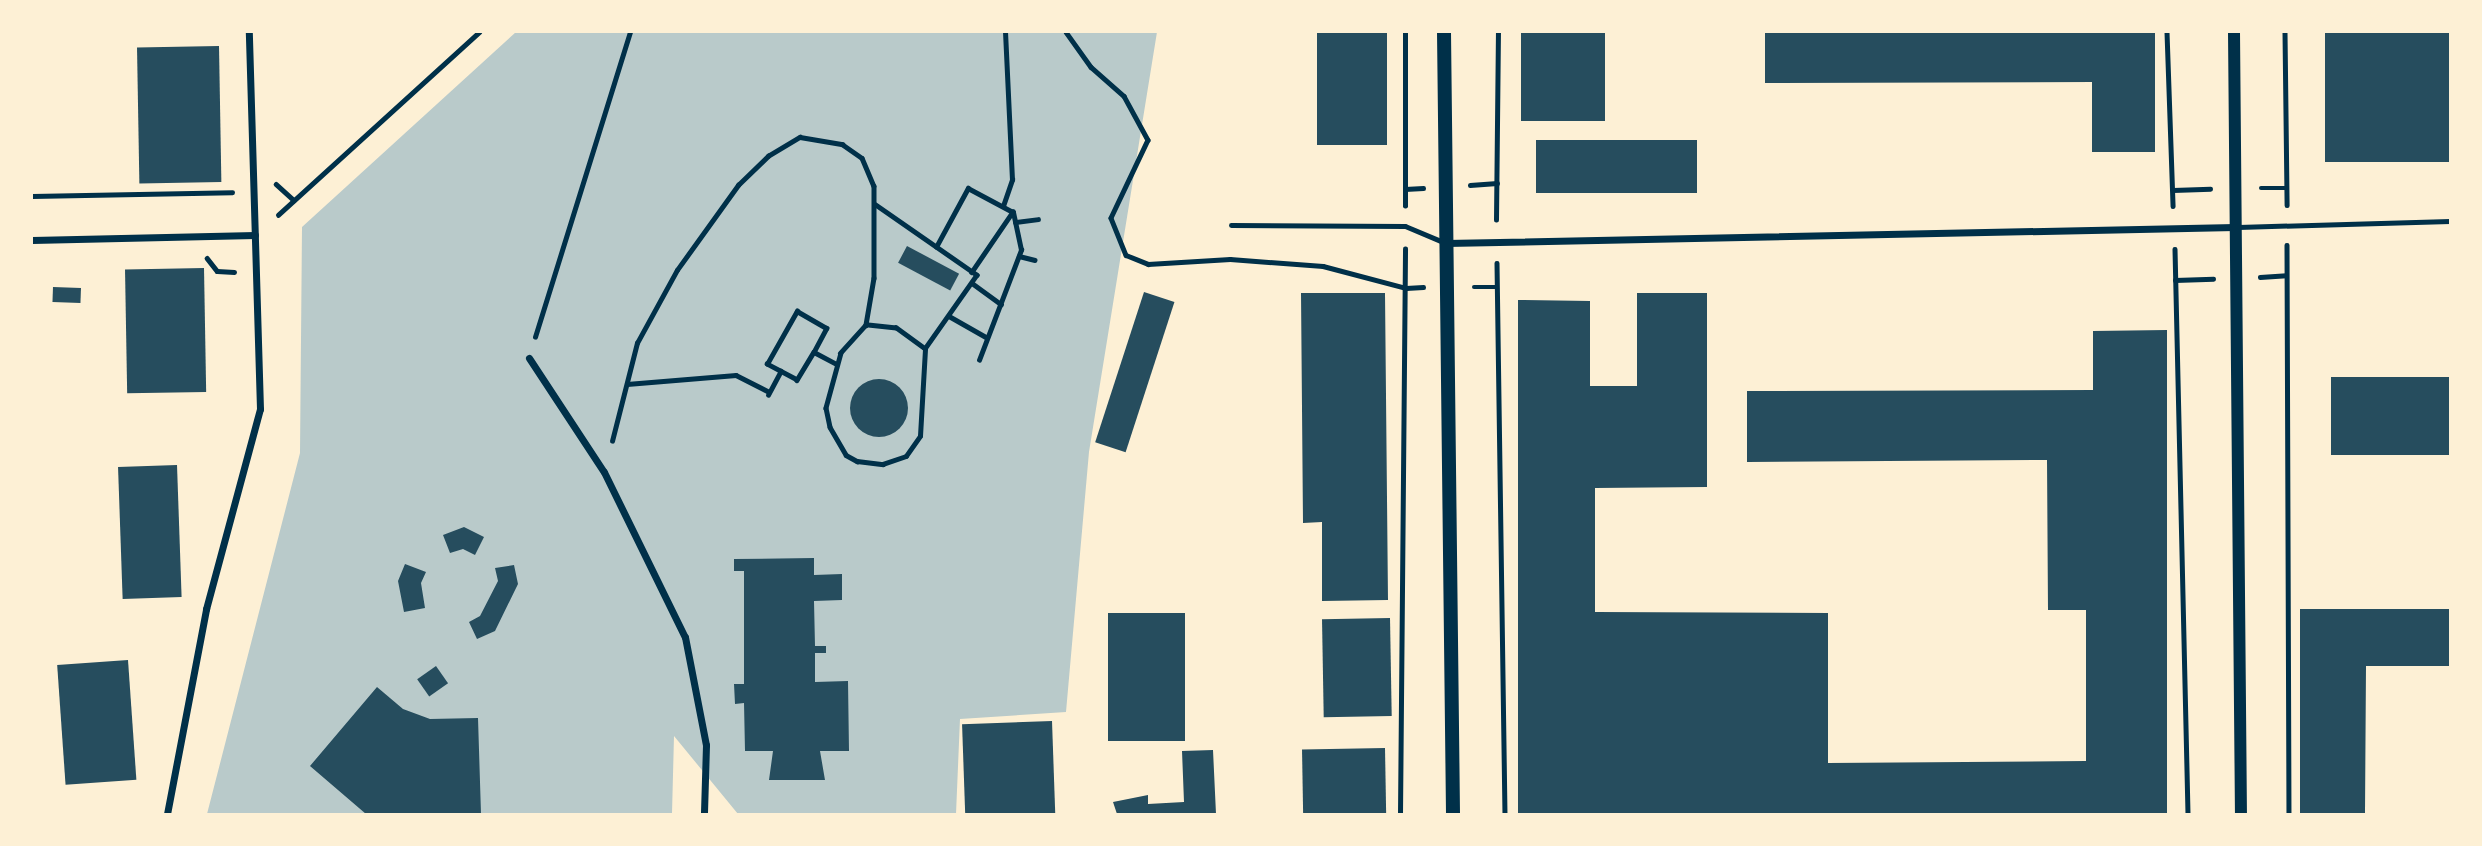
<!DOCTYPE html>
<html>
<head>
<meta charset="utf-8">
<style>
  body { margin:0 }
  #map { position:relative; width:2482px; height:846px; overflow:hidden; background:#fdf0d5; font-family:Roboto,sans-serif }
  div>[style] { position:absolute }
  .green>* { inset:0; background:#b9caca }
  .building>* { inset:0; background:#264d5e; transform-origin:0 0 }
  .round { border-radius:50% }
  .path>* { height:4.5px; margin:-2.25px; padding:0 2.25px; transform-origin:2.25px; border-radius:2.25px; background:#003049 }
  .service>* { height:5px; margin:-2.5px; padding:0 2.5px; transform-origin:2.5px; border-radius:2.5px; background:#003049 }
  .minor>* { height:7px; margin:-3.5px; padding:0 3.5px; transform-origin:3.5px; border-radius:3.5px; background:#003049 }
  .tertiary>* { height:12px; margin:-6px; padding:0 6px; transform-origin:6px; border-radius:6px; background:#003049 }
  .secondary>* { height:14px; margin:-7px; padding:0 7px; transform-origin:7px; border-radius:7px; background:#003049 }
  span { translate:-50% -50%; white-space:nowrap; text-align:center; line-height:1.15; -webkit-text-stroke:5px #fdf0d5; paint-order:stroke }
  .frame { position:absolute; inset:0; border:33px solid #fdf0d5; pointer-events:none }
</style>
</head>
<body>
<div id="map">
  <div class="green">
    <i style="clip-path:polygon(516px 32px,1157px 32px,1089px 452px,1066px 712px,960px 719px,956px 814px,738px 814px,674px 736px,672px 814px,207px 814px,300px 453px,302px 227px)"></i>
  </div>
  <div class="building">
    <i style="left:1317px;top:32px;width:70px;height:113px"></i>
    <i style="left:1521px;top:32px;width:84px;height:89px"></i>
    <i style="clip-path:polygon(1765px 32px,2155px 32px,2155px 152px,2092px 152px,2092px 82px,1765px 83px)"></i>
    <i style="left:2325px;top:32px;width:125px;height:130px"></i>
    <i style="left:219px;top:46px;width:136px;height:82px;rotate:89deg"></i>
    <i style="left:1536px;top:140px;width:161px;height:53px"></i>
    <i style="left:907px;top:246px;width:59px;height:19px;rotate:28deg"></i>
    <i style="left:204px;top:268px;width:124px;height:79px;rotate:89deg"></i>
    <i style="left:53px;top:287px;width:28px;height:15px;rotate:2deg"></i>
    <i style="left:1144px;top:292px;width:32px;height:158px;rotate:18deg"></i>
    <i style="clip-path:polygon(1301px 293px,1385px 293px,1388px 600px,1322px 601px,1322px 522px,1303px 523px)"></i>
    <i style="clip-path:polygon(1637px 293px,1707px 293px,1707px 487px,1595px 488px,1595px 612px,1828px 613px,1828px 763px,2086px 761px,2086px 610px,2048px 610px,2047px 460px,1747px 462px,1747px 391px,2093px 390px,2093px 331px,2167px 330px,2167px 814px,1518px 814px,1518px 300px,1590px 301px,1590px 386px,1637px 386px)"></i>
    <i style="left:2450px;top:377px;width:78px;height:119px;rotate:90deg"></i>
    <i class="round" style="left:850px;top:379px;width:58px;height:58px"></i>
    <i style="left:177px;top:465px;width:132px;height:59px;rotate:88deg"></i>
    <i style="clip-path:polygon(464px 527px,484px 537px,475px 555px,463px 549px,450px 553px,443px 535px)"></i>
    <i style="clip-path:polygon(814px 558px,814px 575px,842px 574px,842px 600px,814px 601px,815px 646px,826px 646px,826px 653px,815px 653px,815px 682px,848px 681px,849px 751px,820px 751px,825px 780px,769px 780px,773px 751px,745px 751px,744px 703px,735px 704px,734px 684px,744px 684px,744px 571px,734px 571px,734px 559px)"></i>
    <i style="clip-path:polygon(405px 564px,426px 572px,421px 583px,425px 608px,404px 612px,398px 581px)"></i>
    <i style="clip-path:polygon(514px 565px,518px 584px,495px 631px,477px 639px,469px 622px,480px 616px,498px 581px,495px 568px)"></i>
    <i style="clip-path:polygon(2300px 609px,2450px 609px,2450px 666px,2366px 666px,2365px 814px,2300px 814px)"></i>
    <i style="left:1108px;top:613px;width:77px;height:128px"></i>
    <i style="left:1390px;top:618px;width:98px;height:68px;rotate:89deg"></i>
    <i style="left:128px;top:660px;width:120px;height:71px;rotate:86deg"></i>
    <i style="left:436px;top:666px;width:21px;height:23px;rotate:55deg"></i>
    <i style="clip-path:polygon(377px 687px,403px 709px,430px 719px,478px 718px,481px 814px,366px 814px,310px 766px)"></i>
    <i style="left:1052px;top:721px;width:93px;height:90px;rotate:88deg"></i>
    <i style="left:1385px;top:748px;width:66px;height:83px;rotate:89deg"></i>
    <i style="clip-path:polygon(1213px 750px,1216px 814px,1117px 814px,1113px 802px,1148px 795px,1148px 804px,1184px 802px,1182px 751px)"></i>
  </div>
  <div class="path">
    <i style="left:1066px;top:32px;width:43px;rotate:54.5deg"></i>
    <i style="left:1091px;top:67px;width:44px;rotate:41.3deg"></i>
    <i style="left:1124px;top:96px;width:50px;rotate:61.4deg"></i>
    <i style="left:1148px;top:140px;width:86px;rotate:115.4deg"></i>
    <i style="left:1111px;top:218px;width:40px;rotate:68deg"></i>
    <i style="left:1126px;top:255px;width:24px;rotate:22deg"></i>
    <i style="left:1148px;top:264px;width:82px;rotate:-3.5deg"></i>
    <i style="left:1230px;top:259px;width:93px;rotate:4.3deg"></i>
    <i style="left:1323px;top:266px;width:86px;rotate:14.8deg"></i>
    <i style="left:1406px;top:288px;width:17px;rotate:-3deg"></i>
    <i style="left:2167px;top:32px;width:174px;rotate:88deg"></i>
    <i style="left:2285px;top:32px;width:173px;rotate:89.3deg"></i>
    <i style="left:276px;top:184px;width:24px;rotate:42deg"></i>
    <i style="left:1470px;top:185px;width:27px;rotate:-4deg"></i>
    <i style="left:2261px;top:188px;width:25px"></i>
    <i style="left:1405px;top:189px;width:18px;rotate:-3deg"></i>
    <i style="left:2173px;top:190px;width:37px;rotate:-2deg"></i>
    <i style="left:32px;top:196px;width:200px;rotate:-1.1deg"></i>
    <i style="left:875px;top:204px;width:124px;rotate:34.8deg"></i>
    <i style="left:977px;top:275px;width:90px;rotate:125.1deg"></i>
    <i style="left:1003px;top:206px;width:28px;rotate:-71deg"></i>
    <i style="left:1012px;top:180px;width:148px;rotate:-92.7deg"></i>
    <i style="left:1405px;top:206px;width:174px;rotate:-90deg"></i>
    <i style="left:278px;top:215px;width:272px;rotate:-42.3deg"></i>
    <i style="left:1496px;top:220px;width:188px;rotate:-89.4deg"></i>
    <i style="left:1015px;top:222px;width:23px;rotate:-7deg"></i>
    <i style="left:2287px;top:245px;width:569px;rotate:89.8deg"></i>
    <i style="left:936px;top:247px;width:67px;rotate:-61.5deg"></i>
    <i style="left:968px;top:188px;width:51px;rotate:28.1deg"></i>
    <i style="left:1013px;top:212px;width:73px;rotate:124.3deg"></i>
    <i style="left:2175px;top:249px;width:565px;rotate:88.68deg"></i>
    <i style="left:1019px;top:256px;width:16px;rotate:14deg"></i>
    <i style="left:207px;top:258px;width:16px;rotate:52deg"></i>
    <i style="left:217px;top:271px;width:17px;rotate:3deg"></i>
    <i style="left:1497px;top:263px;width:551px;rotate:89.17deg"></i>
    <i style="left:2260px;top:277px;width:26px;rotate:-4deg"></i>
    <i style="left:2175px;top:280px;width:38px;rotate:-2deg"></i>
    <i style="left:972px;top:283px;width:36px;rotate:36deg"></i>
    <i style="left:1474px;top:287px;width:23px"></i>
    <i style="left:949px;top:316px;width:43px;rotate:29.6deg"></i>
    <i style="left:535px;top:337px;width:319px;rotate:-72.7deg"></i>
    <i style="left:814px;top:352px;width:33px;rotate:121deg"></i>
    <i style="left:797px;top:380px;width:34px;rotate:-152deg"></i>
    <i style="left:767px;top:364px;width:61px;rotate:-60.5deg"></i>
    <i style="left:797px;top:311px;width:34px;rotate:30deg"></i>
    <i style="left:827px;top:328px;width:27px;rotate:118deg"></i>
    <i style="left:814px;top:352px;width:26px;rotate:28deg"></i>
    <i style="left:979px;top:360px;width:118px;rotate:-69.1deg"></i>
    <i style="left:1021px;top:250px;width:39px;rotate:-102deg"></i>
    <i style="left:627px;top:384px;width:109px;rotate:-4.7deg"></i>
    <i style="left:736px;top:375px;width:37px;rotate:27deg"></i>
    <i style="left:768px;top:395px;width:27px;rotate:-62deg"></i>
    <i style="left:612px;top:441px;width:101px;rotate:-75.7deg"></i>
    <i style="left:637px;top:343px;width:83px;rotate:-61.3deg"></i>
    <i style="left:677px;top:270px;width:105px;rotate:-54.3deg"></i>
    <i style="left:738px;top:185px;width:42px;rotate:-44deg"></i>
    <i style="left:768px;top:156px;width:37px;rotate:-31deg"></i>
    <i style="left:800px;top:137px;width:43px;rotate:9.5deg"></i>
    <i style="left:842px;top:144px;width:24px;rotate:35deg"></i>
    <i style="left:862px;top:158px;width:30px;rotate:67deg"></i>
    <i style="left:874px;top:186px;width:92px;rotate:90deg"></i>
    <i style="left:874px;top:278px;width:48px;rotate:99.7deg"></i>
    <i style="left:866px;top:325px;width:38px;rotate:132deg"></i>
    <i style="left:841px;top:353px;width:57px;rotate:105.3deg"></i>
    <i style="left:826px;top:408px;width:19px;rotate:78deg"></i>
    <i style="left:830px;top:427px;width:32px;rotate:60deg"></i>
    <i style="left:846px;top:455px;width:13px;rotate:29deg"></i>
    <i style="left:857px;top:461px;width:26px;rotate:7deg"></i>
    <i style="left:883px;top:464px;width:24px;rotate:-19deg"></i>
    <i style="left:906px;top:456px;width:24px;rotate:-55deg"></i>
    <i style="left:920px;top:436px;width:87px;rotate:-86.7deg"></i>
    <i style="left:925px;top:349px;width:36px;rotate:-144deg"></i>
    <i style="left:896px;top:328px;width:30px;rotate:-174deg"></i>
    <i style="left:1400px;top:814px;width:565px;rotate:-89.49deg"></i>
  </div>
  <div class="service">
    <i style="left:1231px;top:225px;width:174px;rotate:0.3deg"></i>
    <i style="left:1405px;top:226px;width:41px;rotate:22.8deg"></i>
    <i style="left:2238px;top:227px;width:212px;rotate:-1.6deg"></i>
  </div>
  <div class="minor">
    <i style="left:32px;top:240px;width:223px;rotate:-1.3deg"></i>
    <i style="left:1446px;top:243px;width:789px;rotate:-1.16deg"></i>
    <i style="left:529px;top:358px;width:136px;rotate:56.7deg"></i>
    <i style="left:604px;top:472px;width:184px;rotate:63.9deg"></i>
    <i style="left:685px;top:637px;width:110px;rotate:79deg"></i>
    <i style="left:706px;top:745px;width:69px;rotate:91.7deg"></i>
    <i style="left:167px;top:814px;width:209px;rotate:-79.2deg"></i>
    <i style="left:206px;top:609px;width:207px;rotate:-74.9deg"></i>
    <i style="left:260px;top:409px;width:377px;rotate:-91.7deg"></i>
  </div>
  <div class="tertiary">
    <i style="left:2234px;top:32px;width:782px;rotate:89.49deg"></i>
  </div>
  <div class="secondary">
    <i style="left:1444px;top:32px;width:782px;rotate:89.34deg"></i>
  </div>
  <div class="frame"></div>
</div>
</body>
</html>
